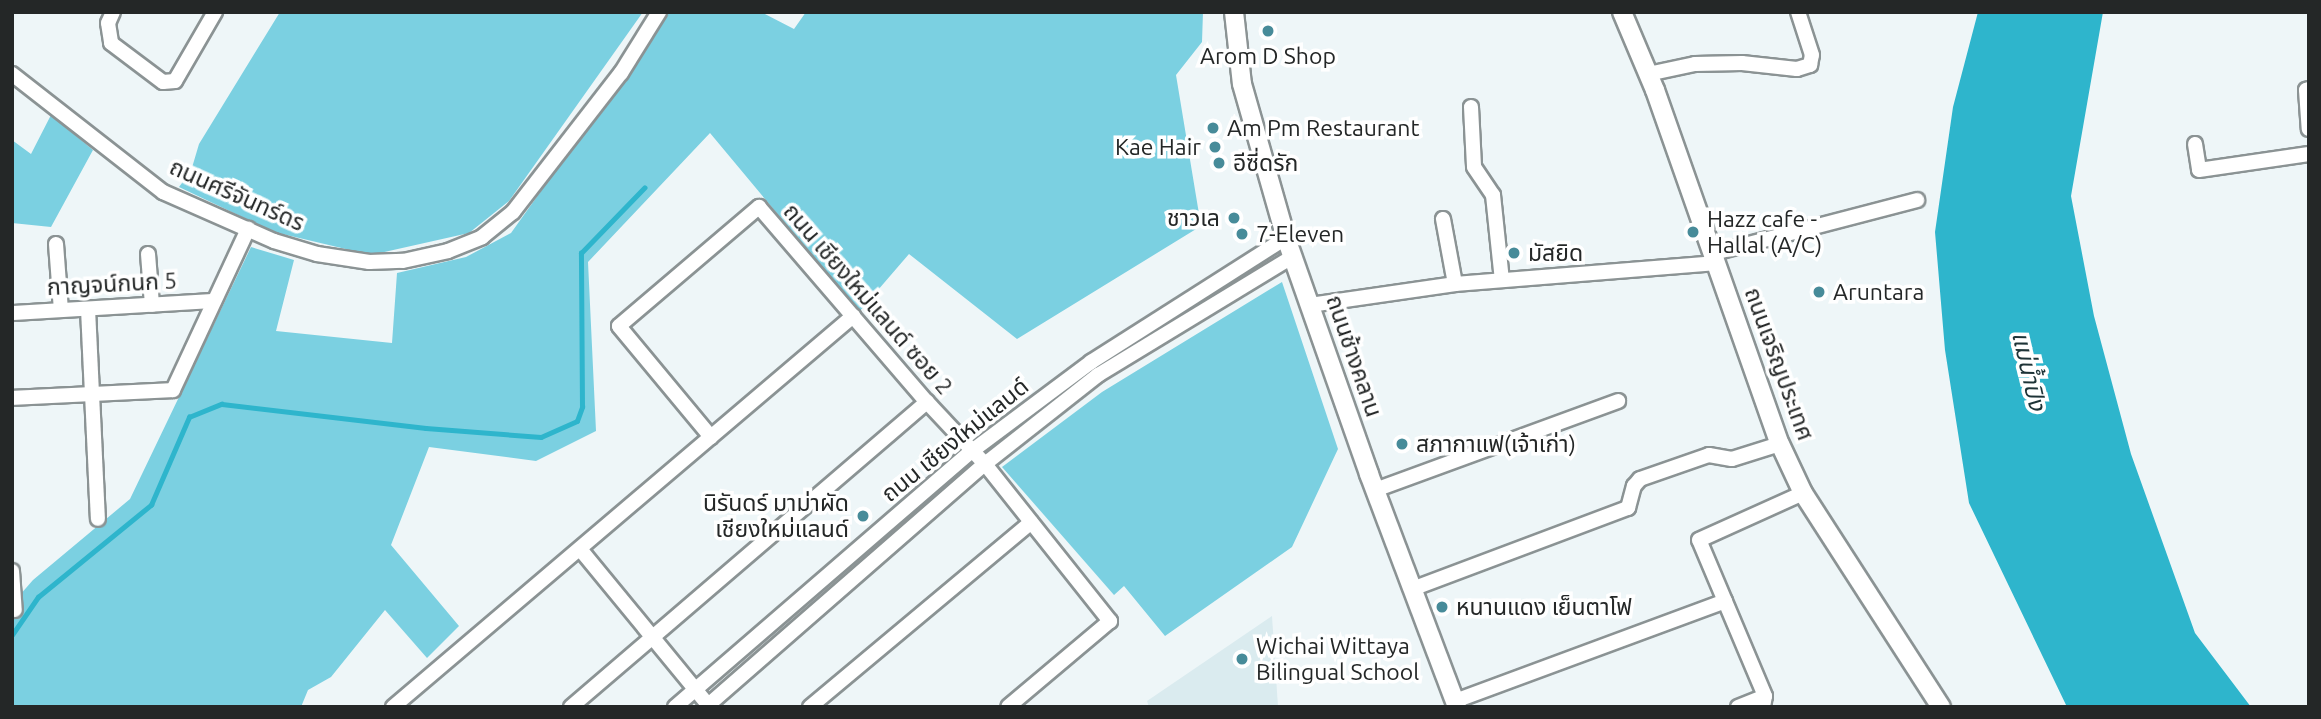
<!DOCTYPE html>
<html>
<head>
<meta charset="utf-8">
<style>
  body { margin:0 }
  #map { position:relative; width:2321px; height:719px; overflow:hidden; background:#eef6f8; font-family:Ubuntu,"Noto Sans Thai",sans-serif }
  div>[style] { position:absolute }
  .built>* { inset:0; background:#daebef }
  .green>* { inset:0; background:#7bd0e1 }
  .water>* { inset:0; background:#2eb5cc }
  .stream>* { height:4.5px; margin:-2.25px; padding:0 2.25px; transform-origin:2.25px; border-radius:2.25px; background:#2eb5cc }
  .roads { filter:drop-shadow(2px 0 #8b9394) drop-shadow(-2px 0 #8b9394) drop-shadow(0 2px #8b9394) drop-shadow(0 -2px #8b9394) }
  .minor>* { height:14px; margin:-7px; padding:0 7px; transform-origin:7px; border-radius:7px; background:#fff }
  .tertiary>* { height:18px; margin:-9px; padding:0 9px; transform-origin:9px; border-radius:9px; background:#fff }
  .dots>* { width:19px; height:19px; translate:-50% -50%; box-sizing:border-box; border:4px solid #fff; border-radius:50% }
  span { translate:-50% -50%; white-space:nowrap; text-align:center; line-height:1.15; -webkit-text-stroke:7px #fff; paint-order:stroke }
  .poi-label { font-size:23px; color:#242727 }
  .left { translate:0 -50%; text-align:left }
  .right { translate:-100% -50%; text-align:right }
  .street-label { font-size:23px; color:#242727 }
  .water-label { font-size:24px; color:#1d3337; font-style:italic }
  .frame { position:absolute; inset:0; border:14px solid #242727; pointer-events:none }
</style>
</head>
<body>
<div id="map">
  <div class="built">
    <i style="clip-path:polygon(1272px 616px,1278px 707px,1149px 707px,1147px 701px)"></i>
  </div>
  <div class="green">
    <i style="clip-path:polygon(280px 12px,643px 12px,509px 201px,469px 233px,371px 255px,274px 232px,179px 187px,191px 171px,199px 144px)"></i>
    <i style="clip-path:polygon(669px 12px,761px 12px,794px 29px,806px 12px,1203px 12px,1202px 42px,1176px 75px,1201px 226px,1017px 339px,909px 254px,859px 312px,710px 133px,588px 262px,596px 431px,536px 461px,429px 447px,391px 545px,459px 626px,427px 658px,385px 610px,331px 677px,308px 690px,301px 707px,12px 707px,12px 604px,33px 580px,130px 499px,251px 247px,294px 260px,276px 331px,392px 343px,397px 273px,466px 257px,511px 233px)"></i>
    <i style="clip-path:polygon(51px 115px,93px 150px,51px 227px,12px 223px,12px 140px,31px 154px)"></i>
    <i style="clip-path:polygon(1282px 282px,1338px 449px,1292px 547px,1165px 636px,1124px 586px,1114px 595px,1002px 467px,1102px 392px)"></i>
  </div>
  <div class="water">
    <i style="clip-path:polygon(1978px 12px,2103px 12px,2071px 196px,2094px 316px,2131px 454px,2195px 633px,2251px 707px,2067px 707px,1969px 503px,1945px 350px,1935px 232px,1953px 107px)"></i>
  </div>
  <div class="stream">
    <i style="left:12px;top:635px;width:46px;rotate:-55.6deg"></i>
    <i style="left:38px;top:597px;width:146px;rotate:-39.2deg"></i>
    <i style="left:151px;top:505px;width:96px;rotate:-66.6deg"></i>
    <i style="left:189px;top:417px;width:35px;rotate:-22deg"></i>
    <i style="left:222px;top:404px;width:205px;rotate:6.7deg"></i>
    <i style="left:426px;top:428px;width:115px;rotate:4.5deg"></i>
    <i style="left:541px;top:437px;width:39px;rotate:-24deg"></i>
    <i style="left:577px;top:421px;width:15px;rotate:-70deg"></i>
    <i style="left:582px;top:407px;width:154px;rotate:-90.4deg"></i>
    <i style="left:581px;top:253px;width:91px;rotate:-45.9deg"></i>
  </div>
  <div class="roads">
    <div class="minor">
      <i style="left:113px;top:12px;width:12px;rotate:114deg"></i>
      <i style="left:108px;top:23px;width:20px;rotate:81deg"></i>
      <i style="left:111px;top:43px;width:65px;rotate:36.9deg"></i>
      <i style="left:163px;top:82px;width:12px;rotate:-5deg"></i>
      <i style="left:175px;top:81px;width:80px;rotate:-59.9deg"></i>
      <i style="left:12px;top:74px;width:192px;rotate:38deg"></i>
      <i style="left:163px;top:192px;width:121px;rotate:23.8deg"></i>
      <i style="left:274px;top:241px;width:45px;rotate:16.8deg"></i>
      <i style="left:317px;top:254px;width:53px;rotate:8.7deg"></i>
      <i style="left:369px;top:262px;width:34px;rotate:-2deg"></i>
      <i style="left:403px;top:261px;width:46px;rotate:-12.5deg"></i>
      <i style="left:448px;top:251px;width:37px;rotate:-22deg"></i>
      <i style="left:482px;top:237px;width:40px;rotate:-39deg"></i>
      <i style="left:513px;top:212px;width:176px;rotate:-52.2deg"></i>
      <i style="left:621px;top:73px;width:72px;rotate:-58.1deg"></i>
      <i style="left:1648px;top:74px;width:48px;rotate:-12deg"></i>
      <i style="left:1695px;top:64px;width:47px;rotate:-1.2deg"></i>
      <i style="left:1742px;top:63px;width:55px;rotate:6.2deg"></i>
      <i style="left:1797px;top:69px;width:14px;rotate:-17deg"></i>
      <i style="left:1810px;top:65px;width:10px;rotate:-79deg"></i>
      <i style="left:1812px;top:55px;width:45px;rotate:-108deg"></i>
      <i style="left:2309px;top:89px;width:3px;rotate:162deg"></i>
      <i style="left:2306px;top:90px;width:39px;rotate:86deg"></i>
      <i style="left:1471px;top:107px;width:60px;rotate:87.1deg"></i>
      <i style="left:1474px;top:167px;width:34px;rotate:56deg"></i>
      <i style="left:1493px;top:195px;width:85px;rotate:84deg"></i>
      <i style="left:2195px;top:144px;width:26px;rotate:81deg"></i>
      <i style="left:2199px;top:170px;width:111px;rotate:-8.3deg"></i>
      <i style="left:1443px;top:219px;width:66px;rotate:79.5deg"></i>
      <i style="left:56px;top:244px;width:66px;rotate:85.7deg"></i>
      <i style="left:1714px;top:253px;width:210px;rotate:-14.6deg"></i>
      <i style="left:148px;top:254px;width:51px;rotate:85.5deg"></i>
      <i style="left:1310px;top:305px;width:147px;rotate:-8.2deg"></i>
      <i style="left:1455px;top:284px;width:263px;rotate:-4.6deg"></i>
      <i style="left:88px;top:309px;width:210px;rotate:87.3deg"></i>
      <i style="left:12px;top:313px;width:202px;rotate:-3.4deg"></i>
      <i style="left:12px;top:398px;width:161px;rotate:-2.8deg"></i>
      <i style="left:173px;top:390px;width:178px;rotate:-65deg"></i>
      <i style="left:711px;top:437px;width:144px;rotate:-129.7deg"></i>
      <i style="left:619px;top:326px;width:184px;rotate:-40.4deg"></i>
      <i style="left:759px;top:207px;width:257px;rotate:49.3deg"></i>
      <i style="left:927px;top:402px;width:85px;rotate:46.9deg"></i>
      <i style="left:985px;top:464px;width:201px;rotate:51.5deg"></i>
      <i style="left:1110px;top:621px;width:133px;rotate:139.9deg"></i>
      <i style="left:1375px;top:490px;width:259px;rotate:-20.1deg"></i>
      <i style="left:580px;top:549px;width:205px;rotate:50.6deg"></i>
      <i style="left:12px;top:571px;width:39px;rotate:86deg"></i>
      <i style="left:1412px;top:589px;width:231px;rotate:-20.6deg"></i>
      <i style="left:1628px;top:508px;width:23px;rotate:-75deg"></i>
      <i style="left:1634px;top:486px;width:9px;rotate:-49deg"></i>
      <i style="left:1640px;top:479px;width:73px;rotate:-19.2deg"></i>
      <i style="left:1709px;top:455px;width:23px;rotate:10deg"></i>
      <i style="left:1732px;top:459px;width:50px;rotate:-17.4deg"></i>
      <i style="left:1455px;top:701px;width:288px;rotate:-20.3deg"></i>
      <i style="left:393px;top:707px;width:604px;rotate:-40.36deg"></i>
      <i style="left:571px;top:707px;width:469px;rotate:-40.6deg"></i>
      <i style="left:675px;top:707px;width:392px;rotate:-40.8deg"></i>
      <i style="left:972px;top:451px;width:149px;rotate:-36.8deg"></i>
      <i style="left:1091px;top:362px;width:231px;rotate:-32.5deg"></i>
      <i style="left:706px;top:707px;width:370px;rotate:-41.1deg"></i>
      <i style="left:985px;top:464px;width:144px;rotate:-38.2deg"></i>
      <i style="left:1098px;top:375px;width:229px;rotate:-31.3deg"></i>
      <i style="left:810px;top:707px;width:288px;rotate:-39.9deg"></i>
      <i style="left:1738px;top:707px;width:29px;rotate:-22deg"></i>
      <i style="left:1763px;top:707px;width:11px;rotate:-80deg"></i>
      <i style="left:1765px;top:696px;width:169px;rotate:-112.9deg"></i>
      <i style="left:1699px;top:540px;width:114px;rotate:-24.3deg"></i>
    </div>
    <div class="tertiary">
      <i style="left:1234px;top:12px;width:72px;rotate:83.7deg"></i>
      <i style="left:1242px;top:84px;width:160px;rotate:74.1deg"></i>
      <i style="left:1286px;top:238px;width:250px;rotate:70.6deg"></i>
      <i style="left:1369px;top:474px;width:249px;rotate:69.3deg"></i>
      <i style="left:1622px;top:12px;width:85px;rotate:67.1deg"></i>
      <i style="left:1655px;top:90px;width:375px;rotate:70.6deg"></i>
      <i style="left:1780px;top:444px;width:54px;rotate:64.9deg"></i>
      <i style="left:1803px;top:493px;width:255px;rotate:57.2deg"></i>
    </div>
  </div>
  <div class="dots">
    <i style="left:1268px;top:31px;background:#478b99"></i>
    <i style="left:1213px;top:128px;background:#478b99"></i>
    <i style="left:1215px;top:147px;background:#478b99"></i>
    <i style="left:1219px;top:163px;background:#478b99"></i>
    <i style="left:1234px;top:218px;background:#478b99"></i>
    <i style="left:1693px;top:232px;background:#478b99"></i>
    <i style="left:1242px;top:234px;background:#478b99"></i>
    <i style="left:1514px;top:253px;background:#478b99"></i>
    <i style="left:1819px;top:292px;background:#478b99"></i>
    <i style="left:1402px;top:444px;background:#478b99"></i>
    <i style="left:863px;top:516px;background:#478b99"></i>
    <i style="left:1442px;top:607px;background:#478b99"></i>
    <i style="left:1242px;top:659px;background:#478b99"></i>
  </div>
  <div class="poi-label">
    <span style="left:1268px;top:56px">Arom D Shop</span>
    <span class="left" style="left:1227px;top:128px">Am Pm Restaurant</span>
    <span class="right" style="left:1201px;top:147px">Kae Hair</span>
    <span class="left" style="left:1233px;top:163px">อีซี่ดรัก</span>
    <span class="right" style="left:1220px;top:218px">ชาวเล</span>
    <span class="left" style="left:1707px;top:232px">Hazz cafe -<br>Hallal (A/C)</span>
    <span class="left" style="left:1256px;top:234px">7-Eleven</span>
    <span class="left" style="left:1528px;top:253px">มัสยิด</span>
    <span class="left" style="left:1833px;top:292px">Aruntara</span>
    <span class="left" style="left:1416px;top:444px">สภากาแฟ(เจ้าเก่า)</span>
    <span class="right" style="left:849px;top:516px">นิรันดร์ มาม่าผัด<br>เชียงใหม่แลนด์</span>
    <span class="left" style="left:1456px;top:607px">หนานแดง เย็นตาโฟ</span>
    <span class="left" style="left:1256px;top:659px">Wichai Wittaya<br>Bilingual School</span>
  </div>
  <div class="street-label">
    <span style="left:237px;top:195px;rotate:24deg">ถนนศรีจันทร์ดร</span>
    <span style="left:112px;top:284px;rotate:-3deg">กาญจน์กนก 5</span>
    <span style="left:868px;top:299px;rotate:49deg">ถนน เชียงใหม่แลนด์ ซอย 2</span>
    <span style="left:1354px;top:356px;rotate:71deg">ถนนช้างคลาน</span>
    <span style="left:1779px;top:364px;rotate:70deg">ถนนเจริญประเทศ</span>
    <span style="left:955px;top:440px;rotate:-39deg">ถนน เชียงใหม่แลนด์</span>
  </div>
  <div class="water-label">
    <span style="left:2029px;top:371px;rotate:77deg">แม่น้ำปิง</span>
  </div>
  <div class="frame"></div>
</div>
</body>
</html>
